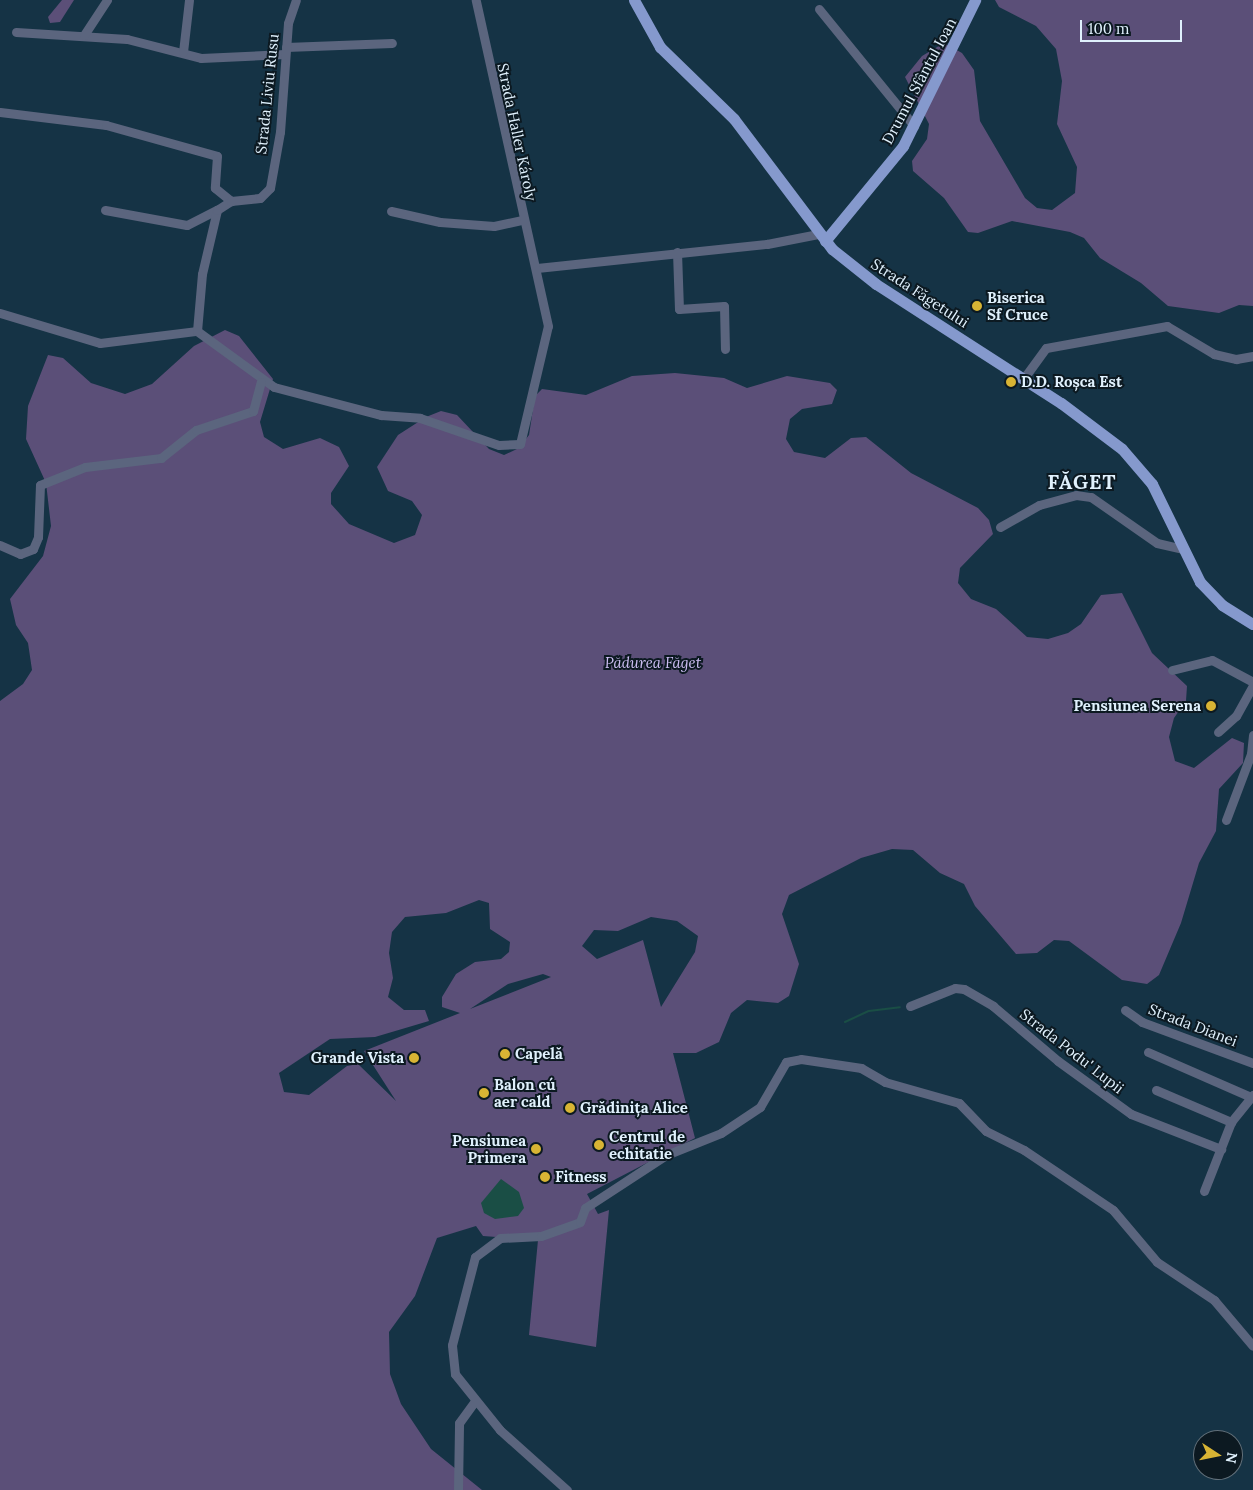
<!DOCTYPE html>
<html>
<head>
<meta charset="utf-8">
<style>
  body { margin:0 }
  #map { position:relative; width:1253px; height:1490px; overflow:hidden; background:#153345; font-family:Lora,serif }
  div>[style] { position:absolute }
  .green>* { inset:0; background:#5b4f78 }
  .water>* { inset:0; background:#1a4e45 }
  .stream>* { height:2px; margin:-1px; padding:0 1px; transform-origin:1px; border-radius:1px; background:#1a4e45 }
  .minor>* { height:9px; margin:-4.5px; padding:0 4.5px; transform-origin:4.5px; border-radius:4.5px; background:#5b657e }
  .major>* { height:11px; margin:-5.5px; padding:0 5.5px; transform-origin:5.5px; border-radius:5.5px; background:#8599cd }
  .dots>* { width:14px; height:14px; translate:-50% -50%; box-sizing:border-box; border:2px solid #0c1921; border-radius:50% }
  span { translate:-50% -50%; white-space:nowrap; text-align:center; line-height:1.15; -webkit-text-stroke:4px #0c1921; paint-order:stroke }
  .street-label { font-size:15px; color:#e0f1fd }
  .poi-label { font-size:15px; color:#e0f1fd; font-weight:700 }
  .left { translate:0 -50%; text-align:left }
  .right { translate:-100% -50%; text-align:right }
  .park-label { font-size:15px; color:#cdbef3; font-style:italic }
  .district-label { font-size:20px; color:#e0f1fd; font-weight:700; letter-spacing:1px }
  .north { position:absolute; left:1193px; top:1430px; width:50px; height:50px; box-sizing:border-box; background:#0c1921; border:1px solid #616f79; border-radius:50%; rotate:101deg; font-size:14px; font-weight:700; line-height:20px; text-align:center; color:#e0f1fd }
  .north::after { content:''; display:block; margin:auto; width:18px; height:22px; background:#d8b434; clip-path:polygon(50% 0,100% 100%,50% 72%,0 100%) }
  .scale { position:absolute; left:1080px; top:20px; width:102px; height:22px; box-sizing:border-box; border:2px solid #e0f1fd; border-top:0; padding-left:6px; font-size:15px; line-height:18px; white-space:nowrap; color:#e0f1fd; -webkit-text-stroke:4px #0c1921; paint-order:stroke }
</style>
</head>
<body>
<div id="map">
  <div class="green">
    <i style="clip-path:polygon(62px 0,74px 0,60px 22px,50px 23px,48px 17px)"></i>
    <i style="clip-path:polygon(995px 0,1253px 0,1253px 306px,1239px 305px,1219px 313px,1168px 306px,1141px 283px,1100px 258px,1084px 238px,1070px 232px,1012px 221px,978px 233px,968px 232px,944px 198px,913px 171px,912px 161px,927px 139px,929px 124px,905px 77px,922px 56px,944px 43px,962px 53px,974px 70px,980px 121px,1025px 198px,1037px 208px,1052px 210px,1075px 193px,1077px 167px,1057px 124px,1062px 81px,1056px 49px,1036px 26px,999px 7px)"></i>
    <i style="clip-path:polygon(evenodd,225px 330px,239px 336px,273px 379px,260px 422px,264px 437px,283px 449px,320px 438px,339px 447px,349px 466px,331px 493px,331px 504px,349px 524px,394px 543px,415px 535px,422px 515px,412px 501px,388px 491px,377px 467px,398px 435px,426px 417px,441px 411px,457px 415px,489px 449px,504px 455px,519px 448px,529px 435px,535px 396px,542px 389px,586px 395px,632px 376px,675px 373px,724px 378px,747px 388px,787px 376px,830px 383px,837px 390px,832px 404px,802px 409px,790px 419px,786px 439px,794px 452px,825px 458px,851px 438px,866px 437px,911px 473px,978px 508px,989px 520px,993px 534px,960px 568px,958px 583px,971px 599px,996px 609px,1027px 637px,1048px 639px,1068px 633px,1081px 624px,1101px 595px,1122px 593px,1152px 653px,1187px 686px,1186px 701px,1174px 718px,1169px 737px,1175px 761px,1194px 768px,1232px 738px,1244px 743px,1243px 763px,1219px 789px,1216px 831px,1199px 863px,1181px 923px,1159px 975px,1147px 984px,1122px 980px,1069px 941px,1054px 940px,1037px 953px,1016px 954px,975px 906px,964px 884px,940px 873px,913px 850px,892px 849px,861px 858px,789px 895px,782px 914px,799px 964px,789px 996px,778px 1003px,747px 1000px,731px 1013px,719px 1042px,696px 1053px,673px 1053px,695px 1138px,587px 1194px,598px 1214px,609px 1210px,596px 1347px,529px 1335px,538px 1240px,483px 1236px,476px 1226px,437px 1238px,415px 1296px,389px 1332px,390px 1374px,401px 1404px,431px 1449px,482px 1490px,0 1490px,0 701px,23px 684px,32px 670px,28px 643px,16px 625px,10px 599px,43px 556px,51px 526px,46px 483px,26px 439px,28px 406px,48px 355px,63px 358px,91px 383px,125px 394px,152px 384px,194px 346px,225px 330px,479px 900px,489px 903px,490px 929px,510px 942px,509px 952px,501px 959px,475px 962px,456px 974px,442px 997px,442px 1007px,460px 1013px,364px 1051px,396px 1101px,358px 1064px,347px 1066px,309px 1095px,284px 1092px,279px 1073px,330px 1039px,375px 1037px,429px 1021px,425px 1010px,404px 1010px,388px 997px,393px 978px,389px 953px,392px 932px,405px 917px,446px 913px,479px 900px,225px 330px,651px 917px,677px 921px,698px 936px,695px 952px,661px 1007px,643px 940px,597px 959px,582px 946px,594px 930px,618px 931px,651px 917px,225px 330px,543px 974px,551px 977px,470px 1009px,508px 984px,543px 974px)"></i>
  </div>
  <div class="water">
    <i style="clip-path:polygon(501px 1179px,519px 1192px,524px 1208px,518px 1216px,495px 1219px,484px 1213px,481px 1203px)"></i>
  </div>
  <div class="stream">
    <i style="left:845px;top:1022px;width:26px;rotate:-25deg"></i>
    <i style="left:869px;top:1011px;width:31px;rotate:-7deg"></i>
  </div>
  <div class="minor">
    <i style="left:819px;top:9px;width:151px;rotate:50.9deg"></i>
    <i style="left:16px;top:32px;width:111px;rotate:3.6deg"></i>
    <i style="left:127px;top:39px;width:76px;rotate:14.4deg"></i>
    <i style="left:201px;top:58px;width:84px;rotate:-2.7deg"></i>
    <i style="left:84px;top:35px;width:42px;rotate:-56.7deg"></i>
    <i style="left:286px;top:47px;width:106px;rotate:-2.2deg"></i>
    <i style="left:183px;top:52px;width:52px;rotate:-83.4deg"></i>
    <i style="left:0;top:112px;width:107px;rotate:7deg"></i>
    <i style="left:106px;top:125px;width:115px;rotate:15.6deg"></i>
    <i style="left:217px;top:156px;width:32px;rotate:94deg"></i>
    <i style="left:215px;top:188px;width:21px;rotate:39deg"></i>
    <i style="left:105px;top:210px;width:83px;rotate:10.4deg"></i>
    <i style="left:187px;top:225px;width:34px;rotate:-27deg"></i>
    <i style="left:391px;top:211px;width:50px;rotate:12.7deg"></i>
    <i style="left:440px;top:222px;width:54px;rotate:4.2deg"></i>
    <i style="left:494px;top:226px;width:29px;rotate:-12deg"></i>
    <i style="left:677px;top:252px;width:57px;rotate:88deg"></i>
    <i style="left:679px;top:309px;width:45px;rotate:-3.8deg"></i>
    <i style="left:724px;top:306px;width:43px;rotate:88.7deg"></i>
    <i style="left:537px;top:268px;width:231px;rotate:-6deg"></i>
    <i style="left:767px;top:244px;width:52px;rotate:-11.1deg"></i>
    <i style="left:0;top:313px;width:104px;rotate:16.7deg"></i>
    <i style="left:100px;top:343px;width:98px;rotate:-7.1deg"></i>
    <i style="left:197px;top:331px;width:95px;rotate:36deg"></i>
    <i style="left:274px;top:387px;width:111px;rotate:14.7deg"></i>
    <i style="left:381px;top:415px;width:39px;rotate:4deg"></i>
    <i style="left:420px;top:418px;width:83px;rotate:18.9deg"></i>
    <i style="left:499px;top:445px;width:21px;rotate:-3deg"></i>
    <i style="left:520px;top:444px;width:121px;rotate:-76.7deg"></i>
    <i style="left:548px;top:326px;width:334px;rotate:-102.5deg"></i>
    <i style="left:197px;top:331px;width:57px;rotate:-85deg"></i>
    <i style="left:202px;top:274px;width:66px;rotate:-76.8deg"></i>
    <i style="left:217px;top:210px;width:17px;rotate:-33deg"></i>
    <i style="left:231px;top:201px;width:29px;rotate:-6deg"></i>
    <i style="left:260px;top:198px;width:14px;rotate:-45deg"></i>
    <i style="left:270px;top:188px;width:57px;rotate:-79.9deg"></i>
    <i style="left:280px;top:132px;width:109px;rotate:-85.8deg"></i>
    <i style="left:288px;top:23px;width:24px;rotate:-71deg"></i>
    <i style="left:1024px;top:378px;width:37px;rotate:-54deg"></i>
    <i style="left:1046px;top:348px;width:123px;rotate:-10.3deg"></i>
    <i style="left:1167px;top:326px;width:55px;rotate:30.8deg"></i>
    <i style="left:1214px;top:354px;width:23px;rotate:13deg"></i>
    <i style="left:1236px;top:359px;width:17px;rotate:-10deg"></i>
    <i style="left:1000px;top:527px;width:45px;rotate:-29.4deg"></i>
    <i style="left:1039px;top:505px;width:38px;rotate:-15deg"></i>
    <i style="left:1076px;top:495px;width:15px;rotate:8deg"></i>
    <i style="left:1091px;top:497px;width:80px;rotate:34.9deg"></i>
    <i style="left:1157px;top:543px;width:26px;rotate:13deg"></i>
    <i style="left:0;top:545px;width:22px;rotate:24deg"></i>
    <i style="left:20px;top:554px;width:14px;rotate:-21deg"></i>
    <i style="left:33px;top:549px;width:13px;rotate:-67deg"></i>
    <i style="left:38px;top:537px;width:52px;rotate:-87.8deg"></i>
    <i style="left:40px;top:485px;width:48px;rotate:-21.8deg"></i>
    <i style="left:85px;top:467px;width:77px;rotate:-6.8deg"></i>
    <i style="left:161px;top:458px;width:45px;rotate:-38.7deg"></i>
    <i style="left:196px;top:430px;width:60px;rotate:-18.4deg"></i>
    <i style="left:253px;top:411px;width:30px;rotate:-75deg"></i>
    <i style="left:1172px;top:670px;width:41px;rotate:-14deg"></i>
    <i style="left:1212px;top:660px;width:47px;rotate:28.2deg"></i>
    <i style="left:1218px;top:732px;width:24px;rotate:-42deg"></i>
    <i style="left:1236px;top:716px;width:35px;rotate:-61deg"></i>
    <i style="left:1226px;top:820px;width:71px;rotate:-69.3deg"></i>
    <i style="left:1251px;top:754px;width:19px;rotate:-84deg"></i>
    <i style="left:910px;top:1006px;width:48px;rotate:-21.8deg"></i>
    <i style="left:955px;top:988px;width:9px;rotate:6deg"></i>
    <i style="left:964px;top:989px;width:34px;rotate:30deg"></i>
    <i style="left:993px;top:1006px;width:85px;rotate:40.2deg"></i>
    <i style="left:1058px;top:1061px;width:90px;rotate:36deg"></i>
    <i style="left:1131px;top:1114px;width:97px;rotate:21.3deg"></i>
    <i style="left:1125px;top:1010px;width:21px;rotate:35deg"></i>
    <i style="left:1142px;top:1022px;width:118px;rotate:20.3deg"></i>
    <i style="left:1148px;top:1052px;width:112px;rotate:23.6deg"></i>
    <i style="left:1156px;top:1090px;width:82px;rotate:23.1deg"></i>
    <i style="left:1204px;top:1191px;width:74px;rotate:-68.6deg"></i>
    <i style="left:1231px;top:1122px;width:35px;rotate:-51deg"></i>
    <i style="left:458px;top:1490px;width:67px;rotate:-89.1deg"></i>
    <i style="left:459px;top:1423px;width:27px;rotate:-54deg"></i>
    <i style="left:567px;top:1490px;width:90px;rotate:-138.2deg"></i>
    <i style="left:500px;top:1430px;width:72px;rotate:-128.8deg"></i>
    <i style="left:455px;top:1374px;width:29px;rotate:-96deg"></i>
    <i style="left:452px;top:1345px;width:91px;rotate:-75.4deg"></i>
    <i style="left:475px;top:1257px;width:31px;rotate:-37deg"></i>
    <i style="left:500px;top:1238px;width:41px;rotate:-2.8deg"></i>
    <i style="left:541px;top:1236px;width:41px;rotate:-19.7deg"></i>
    <i style="left:580px;top:1222px;width:15px;rotate:-70deg"></i>
    <i style="left:585px;top:1208px;width:97px;rotate:-33.2deg"></i>
    <i style="left:666px;top:1155px;width:59px;rotate:-21.8deg"></i>
    <i style="left:721px;top:1133px;width:47px;rotate:-33.7deg"></i>
    <i style="left:760px;top:1107px;width:52px;rotate:-60deg"></i>
    <i style="left:786px;top:1062px;width:15px;rotate:-11deg"></i>
    <i style="left:801px;top:1059px;width:61px;rotate:8.5deg"></i>
    <i style="left:861px;top:1068px;width:28px;rotate:30deg"></i>
    <i style="left:885px;top:1082px;width:77px;rotate:15.8deg"></i>
    <i style="left:959px;top:1103px;width:39px;rotate:46deg"></i>
    <i style="left:986px;top:1131px;width:42px;rotate:26.6deg"></i>
    <i style="left:1024px;top:1150px;width:107px;rotate:34deg"></i>
    <i style="left:1113px;top:1210px;width:68px;rotate:49.8deg"></i>
    <i style="left:1157px;top:1262px;width:69px;rotate:33.7deg"></i>
    <i style="left:1214px;top:1300px;width:60px;rotate:49.7deg"></i>
  </div>
  <div class="major">
    <i style="left:634px;top:0;width:54px;rotate:61deg"></i>
    <i style="left:660px;top:47px;width:103px;rotate:44.2deg"></i>
    <i style="left:734px;top:119px;width:163px;rotate:53deg"></i>
    <i style="left:832px;top:249px;width:56px;rotate:38.5deg"></i>
    <i style="left:876px;top:284px;width:220px;rotate:32.8deg"></i>
    <i style="left:1061px;top:403px;width:76px;rotate:37deg"></i>
    <i style="left:1122px;top:449px;width:46px;rotate:49.4deg"></i>
    <i style="left:1152px;top:484px;width:109px;rotate:63.9deg"></i>
    <i style="left:1200px;top:582px;width:32px;rotate:46deg"></i>
    <i style="left:1222px;top:605px;width:36px;rotate:32deg"></i>
    <i style="left:825px;top:241px;width:123px;rotate:-50.6deg"></i>
    <i style="left:903px;top:146px;width:163px;rotate:-63.7deg"></i>
  </div>
  <div class="dots">
    <i style="left:977px;top:306px;background:#d8b434"></i>
    <i style="left:1011px;top:382px;background:#d8b434"></i>
    <i style="left:1211px;top:706px;background:#d8b434"></i>
    <i style="left:505px;top:1054px;background:#d8b434"></i>
    <i style="left:414px;top:1058px;background:#d8b434"></i>
    <i style="left:484px;top:1093px;background:#d8b434"></i>
    <i style="left:570px;top:1108px;background:#d8b434"></i>
    <i style="left:599px;top:1145px;background:#d8b434"></i>
    <i style="left:536px;top:1149px;background:#d8b434"></i>
    <i style="left:545px;top:1177px;background:#d8b434"></i>
  </div>
  <div class="street-label">
    <span style="left:919px;top:81px;rotate:-62deg">Drumul Sfântul Ioan</span>
    <span style="left:267px;top:94px;rotate:-84deg">Strada Liviu Rusu</span>
    <span style="left:517px;top:132px;rotate:78deg">Strada Haller Károly</span>
    <span style="left:920px;top:293px;rotate:33deg">Strada Făgetului</span>
    <span style="left:1193px;top:1025px;rotate:21deg">Strada Dianei</span>
    <span style="left:1072px;top:1051px;rotate:38deg">Strada Podu' Lupii</span>
  </div>
  <div class="poi-label">
    <span class="left" style="left:987px;top:306px">Biserica<br>Sf Cruce</span>
    <span class="left" style="left:1021px;top:382px">D.D. Roșca Est</span>
    <span class="right" style="left:1201px;top:706px">Pensiunea Serena</span>
    <span class="left" style="left:515px;top:1054px">Capelă</span>
    <span class="right" style="left:404px;top:1058px">Grande Vista</span>
    <span class="left" style="left:494px;top:1093px">Balon cú<br>aer cald</span>
    <span class="left" style="left:580px;top:1108px">Grădinița Alice</span>
    <span class="left" style="left:609px;top:1145px">Centrul de<br>echitatie</span>
    <span class="right" style="left:526px;top:1149px">Pensiunea<br>Primera</span>
    <span class="left" style="left:555px;top:1177px">Fitness</span>
  </div>
  <div class="park-label">
    <span style="left:653px;top:663px">Pădurea Făget</span>
  </div>
  <div class="district-label">
    <span style="left:1082px;top:481px">FĂGET</span>
  </div>
  <div class="north">N</div>
  <div class="scale">100 m</div>
</div>
</body>
</html>
